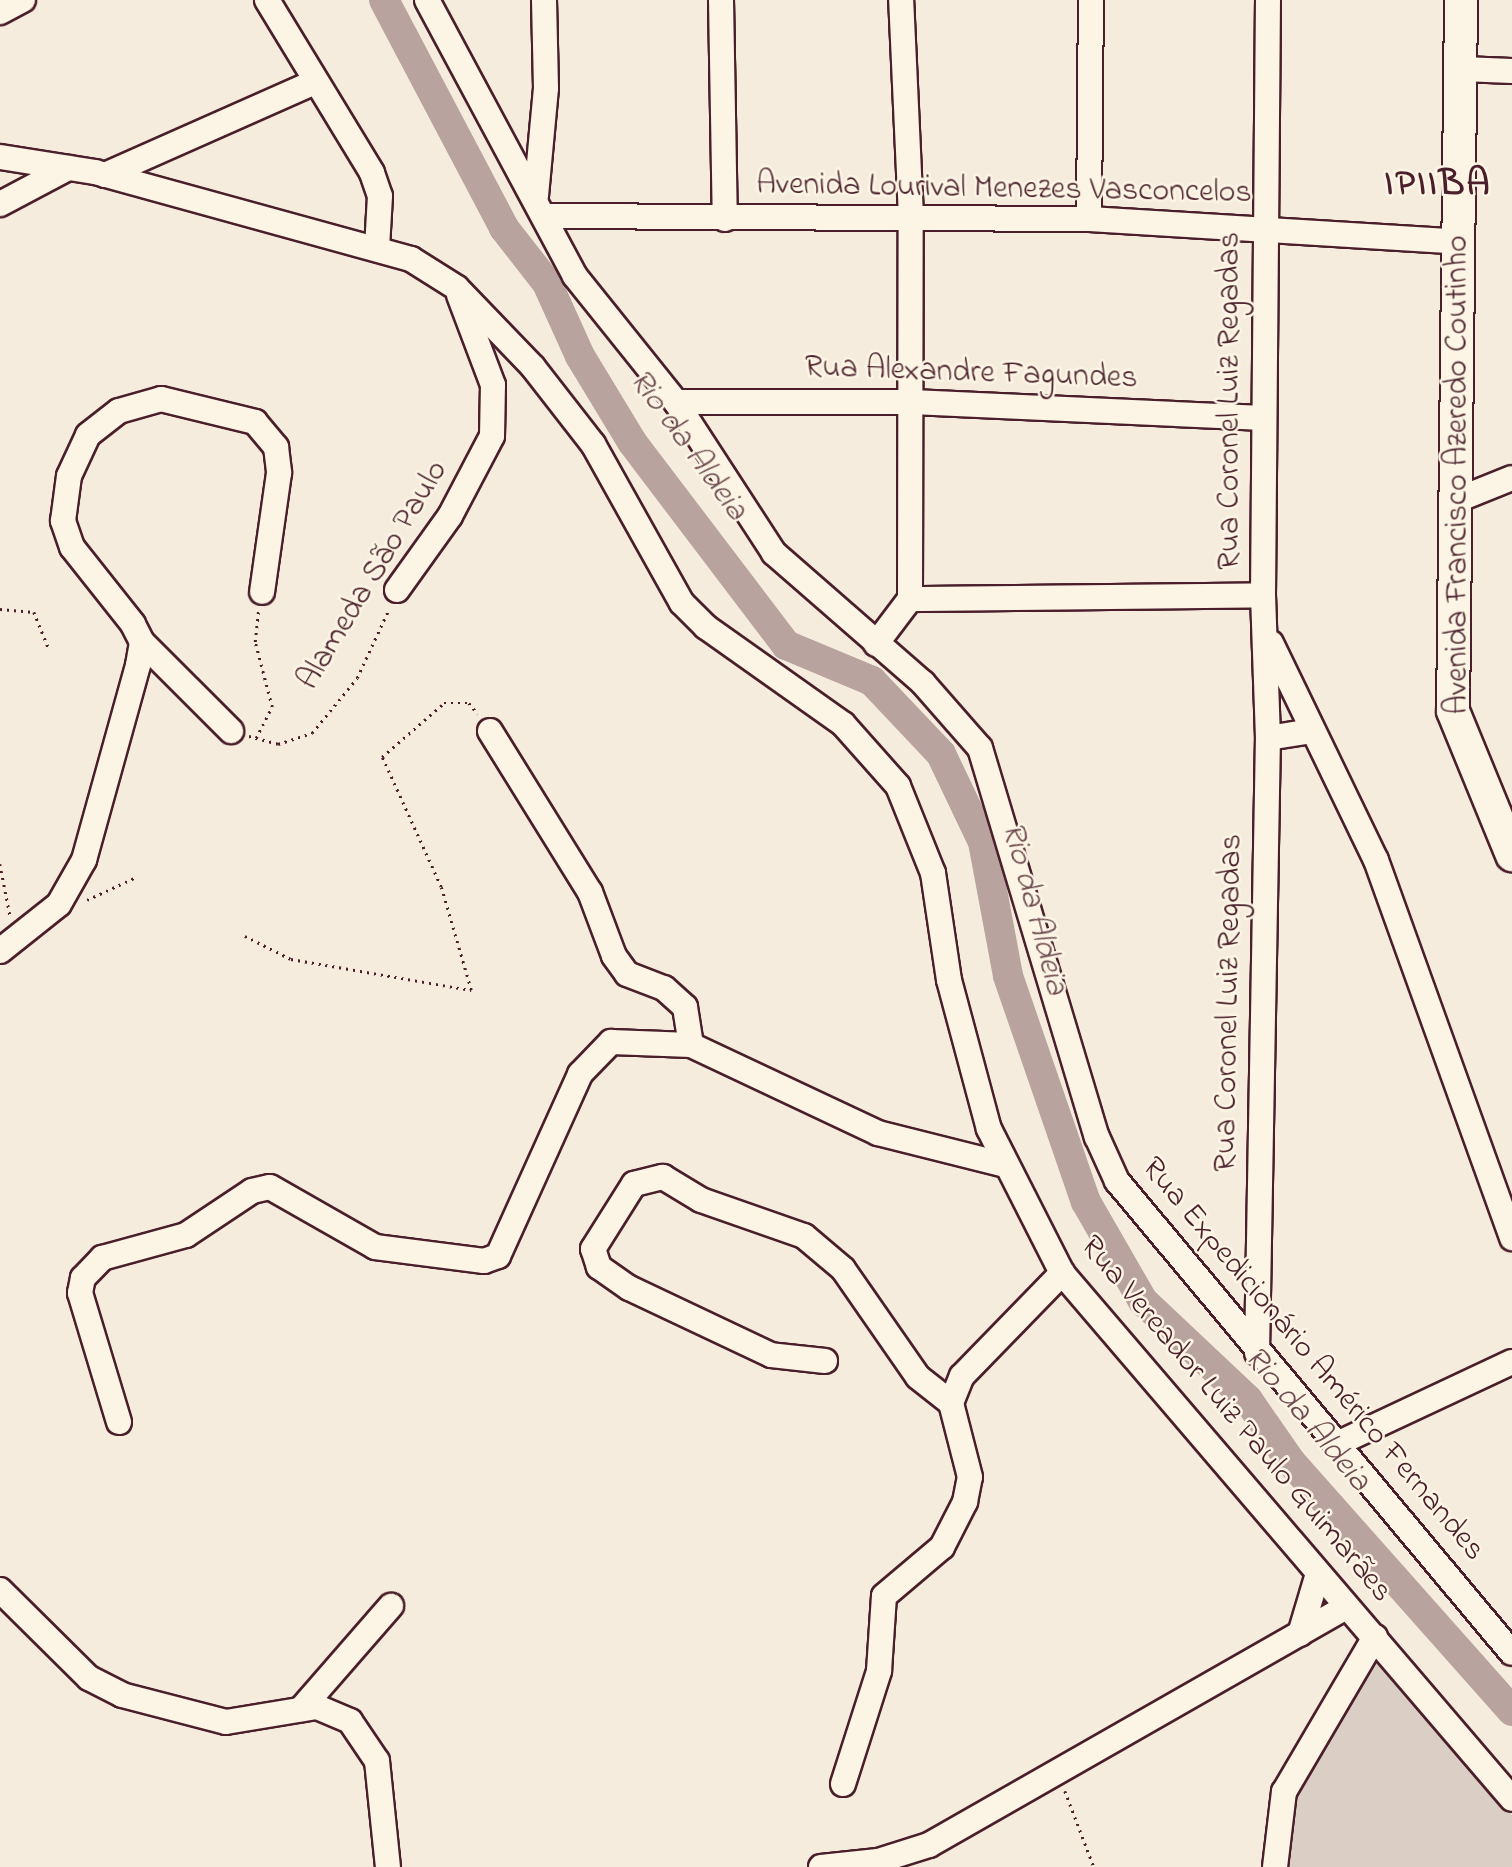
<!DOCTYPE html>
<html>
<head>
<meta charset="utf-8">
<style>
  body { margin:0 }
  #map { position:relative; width:1512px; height:1867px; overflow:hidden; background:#f5ecde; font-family:"Indie Flower",sans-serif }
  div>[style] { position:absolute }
  .green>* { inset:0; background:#dbcec4 }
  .river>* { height:30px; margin:-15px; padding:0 15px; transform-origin:15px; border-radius:15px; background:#b8a39e }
  .path>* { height:2.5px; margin-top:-1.25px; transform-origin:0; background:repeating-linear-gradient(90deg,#4a1f2b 0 2px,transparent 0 7px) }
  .roads { filter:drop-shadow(2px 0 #4a1f2b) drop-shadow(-2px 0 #4a1f2b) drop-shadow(0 2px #4a1f2b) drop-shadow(0 -2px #4a1f2b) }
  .minor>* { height:24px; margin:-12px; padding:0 12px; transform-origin:12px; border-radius:12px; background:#fcf5e5 }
  .major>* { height:32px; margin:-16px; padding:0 16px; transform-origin:16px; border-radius:16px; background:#fcf5e5 }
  span { translate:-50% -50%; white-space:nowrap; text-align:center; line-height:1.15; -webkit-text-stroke:5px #fcf5e5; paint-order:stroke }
  .street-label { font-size:32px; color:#4a1f2b }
  .water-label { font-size:33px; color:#704d53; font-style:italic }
  .district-label { font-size:38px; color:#4a1f2b; font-weight:700; letter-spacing:2px }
</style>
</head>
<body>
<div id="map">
  <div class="green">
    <i style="clip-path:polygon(1374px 1650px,1471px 1758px,1512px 1815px,1512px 1867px,1285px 1867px,1295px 1788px)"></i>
  </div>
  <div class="river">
    <i style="left:384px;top:0;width:258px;rotate:62.2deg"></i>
    <i style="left:504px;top:228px;width:70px;rotate:52deg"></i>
    <i style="left:547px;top:283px;width:80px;rotate:65.7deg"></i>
    <i style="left:580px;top:356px;width:100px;rotate:58.8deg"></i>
    <i style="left:632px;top:442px;width:255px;rotate:52.8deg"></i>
    <i style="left:786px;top:645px;width:93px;rotate:22.7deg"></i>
    <i style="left:872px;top:681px;width:100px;rotate:46.6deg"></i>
    <i style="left:941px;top:754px;width:98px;rotate:64.5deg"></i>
    <i style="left:983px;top:842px;width:136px;rotate:79.4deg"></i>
    <i style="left:1008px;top:976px;width:239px;rotate:71deg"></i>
    <i style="left:1086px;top:1202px;width:114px;rotate:60.1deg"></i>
    <i style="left:1143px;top:1301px;width:144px;rotate:43.3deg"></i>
    <i style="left:1248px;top:1400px;width:75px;rotate:55.3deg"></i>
    <i style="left:1291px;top:1462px;width:333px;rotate:48.4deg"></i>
  </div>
  <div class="path">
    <i style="left:0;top:609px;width:34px;rotate:5deg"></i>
    <i style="left:34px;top:612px;width:40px;rotate:68deg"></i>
    <i style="left:249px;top:736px;width:30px;rotate:15deg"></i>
    <i style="left:278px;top:744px;width:36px;rotate:-18deg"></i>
    <i style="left:312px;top:733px;width:71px;rotate:-50.7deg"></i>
    <i style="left:357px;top:678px;width:76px;rotate:-65.1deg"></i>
    <i style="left:256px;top:738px;width:35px;rotate:-63deg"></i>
    <i style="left:272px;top:707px;width:67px;rotate:-104.7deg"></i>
    <i style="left:255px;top:642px;width:31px;rotate:-84deg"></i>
    <i style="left:0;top:864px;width:52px;rotate:78.9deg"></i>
    <i style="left:87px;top:900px;width:54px;rotate:-25.1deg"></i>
    <i style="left:245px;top:936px;width:51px;rotate:26.6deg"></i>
    <i style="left:291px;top:959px;width:183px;rotate:9.8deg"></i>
    <i style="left:471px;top:990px;width:107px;rotate:-106.2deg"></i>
    <i style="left:441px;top:887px;width:143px;rotate:-114.4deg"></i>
    <i style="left:382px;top:757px;width:82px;rotate:-41.1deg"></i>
    <i style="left:444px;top:703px;width:25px"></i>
    <i style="left:469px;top:703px;width:14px;rotate:51deg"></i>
    <i style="left:1065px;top:1791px;width:81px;rotate:69.1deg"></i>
  </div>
  <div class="roads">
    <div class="minor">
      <i style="left:267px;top:0;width:202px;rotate:58.7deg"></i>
      <i style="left:372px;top:173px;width:24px;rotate:71deg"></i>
      <i style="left:380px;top:196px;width:52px;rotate:93.3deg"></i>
      <i style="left:427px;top:0;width:313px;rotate:61.8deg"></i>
      <i style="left:575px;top:276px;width:161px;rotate:51.3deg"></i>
      <i style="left:676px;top:402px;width:180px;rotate:57deg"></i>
      <i style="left:774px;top:553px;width:198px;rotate:41.1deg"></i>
      <i style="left:923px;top:683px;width:86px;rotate:48.8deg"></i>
      <i style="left:980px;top:748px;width:406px;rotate:73.3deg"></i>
      <i style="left:1097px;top:1137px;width:48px;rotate:65.6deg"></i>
      <i style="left:1117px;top:1181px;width:615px;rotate:50.08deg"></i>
      <i style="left:721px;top:0;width:219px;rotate:89deg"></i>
      <i style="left:0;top:12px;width:26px;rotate:-28deg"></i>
      <i style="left:1462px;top:69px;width:50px;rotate:2.3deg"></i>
      <i style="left:0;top:157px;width:96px;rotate:9deg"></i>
      <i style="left:95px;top:172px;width:328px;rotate:15.4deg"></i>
      <i style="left:411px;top:259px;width:54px;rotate:32.2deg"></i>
      <i style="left:457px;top:288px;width:110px;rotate:46.1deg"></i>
      <i style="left:533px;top:367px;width:98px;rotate:52.1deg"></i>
      <i style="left:593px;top:444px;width:182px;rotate:60.8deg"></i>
      <i style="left:682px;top:603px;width:34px;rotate:45deg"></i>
      <i style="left:706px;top:627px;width:168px;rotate:35.3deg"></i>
      <i style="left:843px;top:724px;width:83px;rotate:48.4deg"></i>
      <i style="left:898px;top:786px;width:94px;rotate:68.1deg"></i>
      <i style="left:933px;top:873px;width:108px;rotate:81.5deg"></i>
      <i style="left:949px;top:980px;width:154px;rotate:75deg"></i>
      <i style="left:989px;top:1129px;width:161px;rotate:63.1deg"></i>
      <i style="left:1062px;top:1273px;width:692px;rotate:49.45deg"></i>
      <i style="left:105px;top:175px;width:230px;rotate:-23.9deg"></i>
      <i style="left:536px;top:196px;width:108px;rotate:-84.7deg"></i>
      <i style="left:546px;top:88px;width:88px;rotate:-91.3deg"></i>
      <i style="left:0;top:204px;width:77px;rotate:-27.9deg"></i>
      <i style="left:546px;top:216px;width:543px;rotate:0.32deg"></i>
      <i style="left:1089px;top:219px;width:372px;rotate:3.5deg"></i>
      <i style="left:1089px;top:219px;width:219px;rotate:-89.5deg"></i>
      <i style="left:676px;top:402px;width:236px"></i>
      <i style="left:912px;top:402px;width:352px;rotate:2.6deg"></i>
      <i style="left:1455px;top:501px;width:61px;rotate:-22deg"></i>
      <i style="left:397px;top:590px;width:91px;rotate:-54.4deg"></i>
      <i style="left:450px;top:516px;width:90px;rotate:-62.3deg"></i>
      <i style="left:492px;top:436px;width:51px;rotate:-88.9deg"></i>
      <i style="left:493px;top:385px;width:96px;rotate:-110.7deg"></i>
      <i style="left:910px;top:599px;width:353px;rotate:-0.6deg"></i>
      <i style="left:142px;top:642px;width:126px;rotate:45deg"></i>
      <i style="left:1271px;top:643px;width:241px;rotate:64.2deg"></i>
      <i style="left:1376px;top:860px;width:402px;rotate:70.2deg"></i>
      <i style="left:876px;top:644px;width:56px;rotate:-52.9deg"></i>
      <i style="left:910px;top:599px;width:382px;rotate:-89.9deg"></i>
      <i style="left:911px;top:217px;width:217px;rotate:-92.6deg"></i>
      <i style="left:490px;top:731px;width:190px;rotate:58.2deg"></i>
      <i style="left:590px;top:892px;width:68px;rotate:69.4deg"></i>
      <i style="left:614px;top:956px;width:22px;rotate:54deg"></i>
      <i style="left:627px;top:974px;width:40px;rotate:21deg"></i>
      <i style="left:664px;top:988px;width:28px;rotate:42deg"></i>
      <i style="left:685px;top:1007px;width:38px;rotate:81deg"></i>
      <i style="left:1268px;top:738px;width:45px;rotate:-9deg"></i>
      <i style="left:0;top:951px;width:75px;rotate:-38.5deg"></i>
      <i style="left:59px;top:904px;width:51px;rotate:-60.4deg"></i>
      <i style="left:84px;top:860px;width:202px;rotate:-74.5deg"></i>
      <i style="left:138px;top:665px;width:23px;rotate:-80deg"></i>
      <i style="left:142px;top:642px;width:20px;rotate:-117deg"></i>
      <i style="left:133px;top:624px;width:98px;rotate:-128.4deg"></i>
      <i style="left:72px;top:547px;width:28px;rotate:-109deg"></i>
      <i style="left:63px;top:521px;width:45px;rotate:-82.4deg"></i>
      <i style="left:69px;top:476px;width:45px;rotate:-65.1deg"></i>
      <i style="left:88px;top:435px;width:39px;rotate:-38deg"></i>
      <i style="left:119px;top:411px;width:44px;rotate:-15.9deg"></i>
      <i style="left:161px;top:399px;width:97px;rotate:13.7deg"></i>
      <i style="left:255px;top:422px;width:33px;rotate:50deg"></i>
      <i style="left:276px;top:447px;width:26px;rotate:83deg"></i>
      <i style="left:279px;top:473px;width:120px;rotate:98.1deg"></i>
      <i style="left:1257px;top:1353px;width:615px;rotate:-88.98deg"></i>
      <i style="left:1268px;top:738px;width:143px;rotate:-92deg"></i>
      <i style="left:1263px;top:595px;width:595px;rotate:-89.52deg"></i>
      <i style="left:825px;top:1361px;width:54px;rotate:-173.7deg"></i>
      <i style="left:771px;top:1355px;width:157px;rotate:-154.7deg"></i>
      <i style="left:629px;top:1288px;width:37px;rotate:-145deg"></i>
      <i style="left:599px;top:1267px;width:19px;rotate:-108deg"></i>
      <i style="left:593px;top:1249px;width:77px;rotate:-57.8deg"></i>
      <i style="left:634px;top:1184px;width:30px;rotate:-14deg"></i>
      <i style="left:663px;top:1177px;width:44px;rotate:31.2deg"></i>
      <i style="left:701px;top:1200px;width:109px;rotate:19.3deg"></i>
      <i style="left:804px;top:1236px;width:51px;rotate:40.2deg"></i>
      <i style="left:843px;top:1269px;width:131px;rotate:55.2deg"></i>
      <i style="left:918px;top:1377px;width:42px;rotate:38.2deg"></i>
      <i style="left:119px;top:1422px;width:135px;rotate:-106.8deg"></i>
      <i style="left:80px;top:1293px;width:15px;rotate:-79deg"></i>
      <i style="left:83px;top:1278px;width:28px;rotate:-46deg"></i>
      <i style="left:102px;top:1258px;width:87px;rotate:-15.3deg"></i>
      <i style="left:186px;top:1235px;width:79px;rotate:-33.7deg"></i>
      <i style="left:252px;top:1191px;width:18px;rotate:-13deg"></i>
      <i style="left:270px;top:1187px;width:121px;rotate:29.7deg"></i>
      <i style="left:375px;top:1247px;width:110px;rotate:7.3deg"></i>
      <i style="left:484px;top:1261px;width:15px;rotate:-20deg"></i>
      <i style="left:498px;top:1256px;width:200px;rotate:-65.7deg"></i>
      <i style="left:580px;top:1074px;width:45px;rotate:-45.9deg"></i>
      <i style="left:611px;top:1042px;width:80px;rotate:2.1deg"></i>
      <i style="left:691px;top:1045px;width:207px;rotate:25.2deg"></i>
      <i style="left:878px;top:1133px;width:131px;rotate:14.1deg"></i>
      <i style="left:1339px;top:1443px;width:191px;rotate:-25.1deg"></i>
      <i style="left:0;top:1590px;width:125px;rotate:44.7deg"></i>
      <i style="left:89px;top:1678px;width:37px;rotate:27deg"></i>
      <i style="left:122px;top:1695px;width:107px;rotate:14.6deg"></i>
      <i style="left:226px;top:1722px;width:92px;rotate:-9.4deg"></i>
      <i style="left:317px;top:1707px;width:36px;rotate:23deg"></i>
      <i style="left:350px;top:1721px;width:48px;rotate:56deg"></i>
      <i style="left:377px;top:1761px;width:107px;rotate:84.1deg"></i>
      <i style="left:1300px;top:1634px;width:59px;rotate:-73.4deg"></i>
      <i style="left:301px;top:1709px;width:137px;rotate:-48.9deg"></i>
      <i style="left:843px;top:1784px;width:119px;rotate:-72.3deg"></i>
      <i style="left:879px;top:1671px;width:75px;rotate:-86.2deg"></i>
      <i style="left:884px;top:1596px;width:76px;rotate:-40.2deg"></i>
      <i style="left:942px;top:1547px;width:51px;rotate:-62.9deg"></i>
      <i style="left:965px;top:1502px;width:25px;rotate:-79deg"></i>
      <i style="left:970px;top:1477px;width:76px;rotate:-104.4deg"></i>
      <i style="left:951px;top:1403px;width:29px;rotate:-68deg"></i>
      <i style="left:962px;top:1376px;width:144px;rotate:-45.8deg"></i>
      <i style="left:821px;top:1867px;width:57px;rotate:-6deg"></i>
      <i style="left:878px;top:1861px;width:53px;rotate:-17.4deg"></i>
      <i style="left:929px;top:1845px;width:480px;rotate:-29.7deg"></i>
      <i style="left:1275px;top:1867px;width:76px;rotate:-83.2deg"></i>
      <i style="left:1284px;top:1792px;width:180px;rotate:-59.6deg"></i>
    </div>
    <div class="major">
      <i style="left:1461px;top:0;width:711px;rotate:90.64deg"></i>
      <i style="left:1453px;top:711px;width:156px;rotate:67.7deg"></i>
    </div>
  </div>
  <div class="street-label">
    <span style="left:1004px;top:190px;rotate:1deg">Avenida Lourival Menezes Vasconcelos</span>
    <span style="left:971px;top:374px;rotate:2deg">Rua Alexandre Fagundes</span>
    <span style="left:1231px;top:401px;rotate:-90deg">Rua Coronel Luiz Regadas</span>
    <span style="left:1459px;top:475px;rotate:-90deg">Avenida Francisco Azeredo Coutinho</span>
    <span style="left:374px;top:576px;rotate:-59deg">Alameda São Paulo</span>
    <span style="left:1230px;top:1003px;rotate:-89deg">Rua Coronel Luiz Regadas</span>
    <span style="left:1312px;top:1360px;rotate:50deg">Rua Expedicionário Américo Fernandes</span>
    <span style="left:1235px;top:1420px;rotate:50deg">Rua Vereador Luiz Paulo Guimarães</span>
  </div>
  <div class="water-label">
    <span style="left:687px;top:446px;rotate:54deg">Rio da Aldeia</span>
    <span style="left:1033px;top:909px;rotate:75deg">Rio da Aldeia</span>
    <span style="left:1306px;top:1420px;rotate:50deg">Rio da Aldeia</span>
  </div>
  <div class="district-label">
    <span style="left:1438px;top:186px">IPIIBA</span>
  </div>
</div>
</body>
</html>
